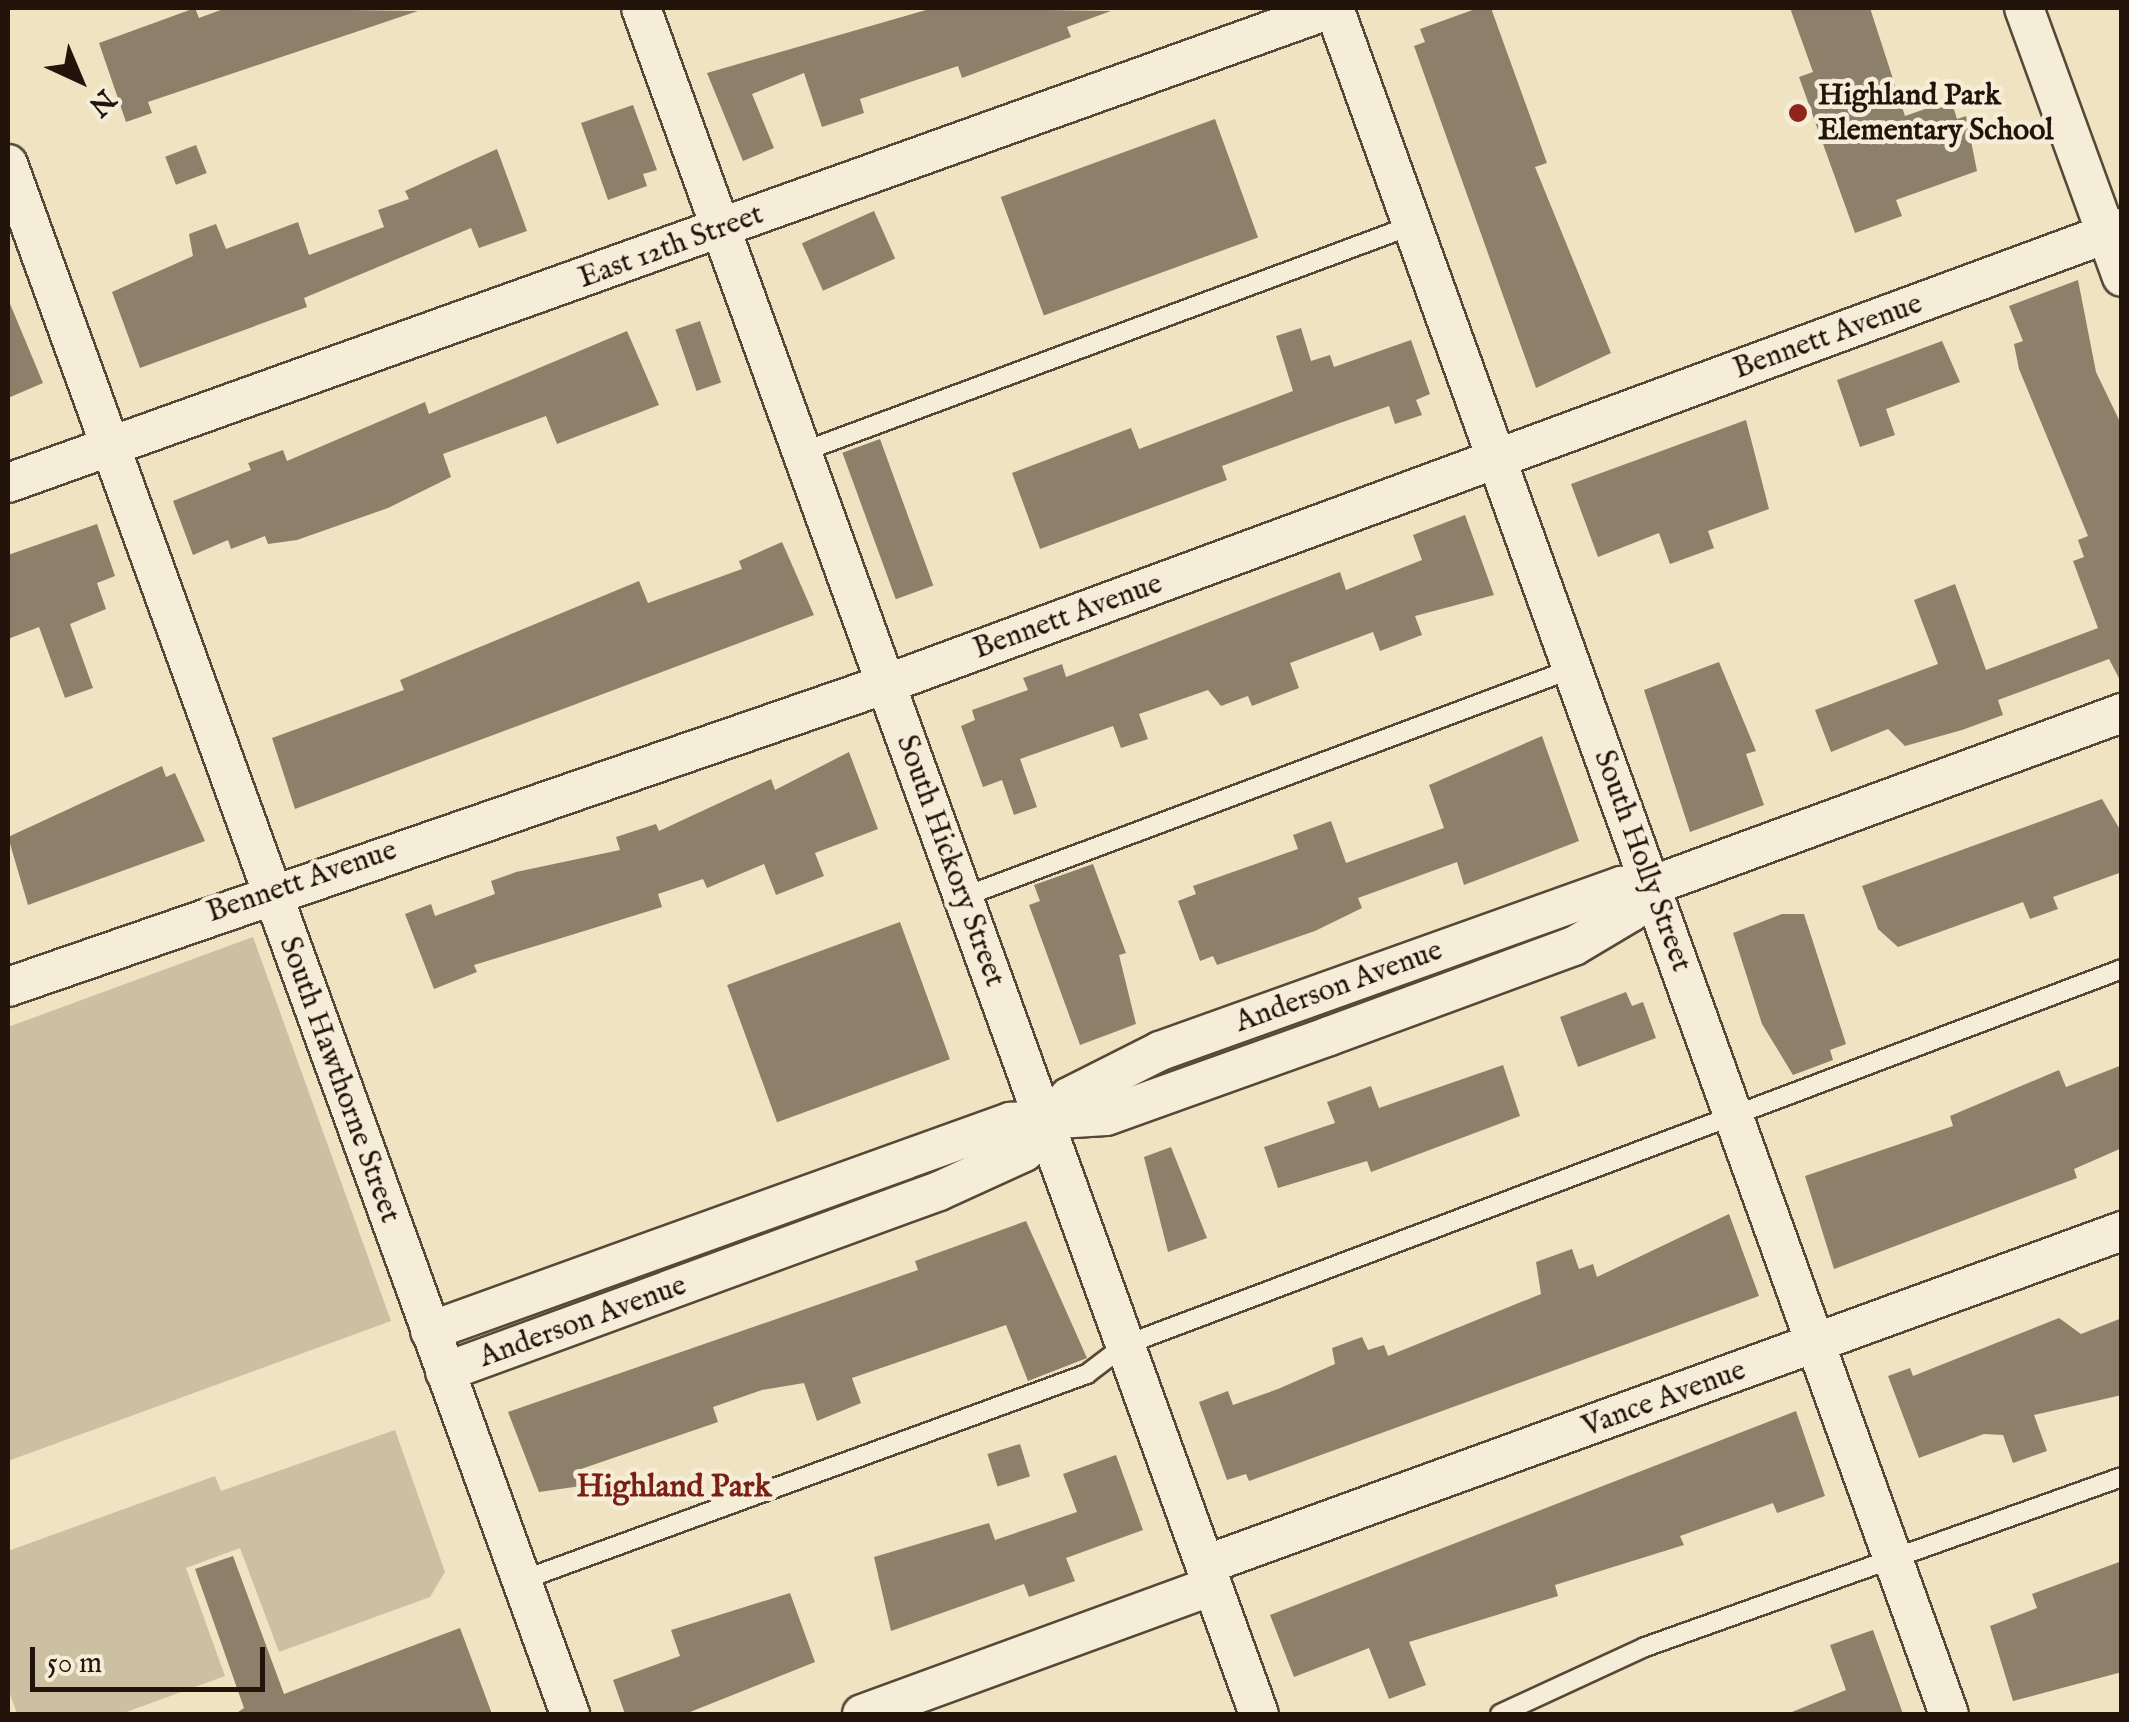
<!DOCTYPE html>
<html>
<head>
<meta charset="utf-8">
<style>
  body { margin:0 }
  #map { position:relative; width:2129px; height:1722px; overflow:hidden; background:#efe3c1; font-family:"IM FELL English",serif }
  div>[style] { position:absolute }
  .green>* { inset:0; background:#ccc0a2 }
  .building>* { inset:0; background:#8d806a; transform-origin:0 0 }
  .roads { filter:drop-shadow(2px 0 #564838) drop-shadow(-2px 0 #564838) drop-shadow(0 2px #564838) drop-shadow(0 -2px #564838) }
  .service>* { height:18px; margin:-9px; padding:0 9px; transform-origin:9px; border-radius:9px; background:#f5edd7 }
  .minor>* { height:38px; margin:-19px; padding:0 19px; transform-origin:19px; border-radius:19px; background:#f5edd7 }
  .dots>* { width:28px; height:28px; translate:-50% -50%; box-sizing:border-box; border:5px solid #f5edd7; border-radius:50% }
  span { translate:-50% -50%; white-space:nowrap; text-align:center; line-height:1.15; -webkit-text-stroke:9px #f5edd7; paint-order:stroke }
  .poi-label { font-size:30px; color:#23140b; font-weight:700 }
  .left { translate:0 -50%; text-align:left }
  .street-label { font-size:30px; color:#23140b }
  .neighbourhood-label { font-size:32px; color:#7a1f14; font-weight:700 }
  .frame { position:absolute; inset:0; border:10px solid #23140b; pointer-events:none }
  .north { position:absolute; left:30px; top:30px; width:100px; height:100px; -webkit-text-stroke:8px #f5edd7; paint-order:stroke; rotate:136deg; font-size:28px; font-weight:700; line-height:40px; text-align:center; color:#23140b }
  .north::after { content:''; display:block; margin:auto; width:35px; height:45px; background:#23140b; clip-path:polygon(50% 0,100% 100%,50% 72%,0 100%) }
  .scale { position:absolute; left:30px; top:1647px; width:235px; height:45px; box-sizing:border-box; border:5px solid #23140b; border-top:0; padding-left:12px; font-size:30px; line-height:35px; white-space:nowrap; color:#23140b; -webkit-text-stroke:8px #f5edd7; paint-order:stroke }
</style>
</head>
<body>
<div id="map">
  <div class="green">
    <i style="clip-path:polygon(253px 937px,391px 1321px,8px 1461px,8px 1027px)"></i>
    <i style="clip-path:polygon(395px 1430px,445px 1572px,430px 1597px,279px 1652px,240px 1548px,186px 1568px,225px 1676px,121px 1714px,17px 1714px,8px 1688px,8px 1551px,215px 1476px,221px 1491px)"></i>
  </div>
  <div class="building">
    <i style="clip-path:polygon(195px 8px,199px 18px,226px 8px,418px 11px,148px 102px,152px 113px,126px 122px,99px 43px)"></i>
    <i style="clip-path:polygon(933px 8px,1111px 11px,1067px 27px,1071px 37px,962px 78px,958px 66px,860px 99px,864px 113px,822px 127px,804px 73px,752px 94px,774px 148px,743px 161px,707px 73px)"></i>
    <i style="clip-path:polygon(1478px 8px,1491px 8px,1547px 163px,1535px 167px,1611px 353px,1536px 388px,1414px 46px,1425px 42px,1420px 29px)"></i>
    <i style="clip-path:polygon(1790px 8px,1870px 8px,1905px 116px,1951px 100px,1957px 119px,1966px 116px,1977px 171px,1896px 200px,1902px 216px,1855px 233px,1799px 77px,1813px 72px)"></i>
    <i style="clip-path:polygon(633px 105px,657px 170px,643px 174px,647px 186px,608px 200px,581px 123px)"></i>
    <i style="left:1215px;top:119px;width:126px;height:228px;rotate:70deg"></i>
    <i style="left:196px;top:145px;width:30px;height:33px;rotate:69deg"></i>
    <i style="clip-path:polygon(497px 149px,527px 231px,479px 248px,471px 228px,304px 298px,307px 307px,140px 368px,112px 292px,193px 256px,189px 234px,216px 224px,226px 249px,298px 222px,309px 255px,384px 227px,378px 210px,409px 199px,405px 191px)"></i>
    <i style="left:874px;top:211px;width:52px;height:79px;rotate:66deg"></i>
    <i style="clip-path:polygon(2078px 280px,2096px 372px,2122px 426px,2122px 684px,2109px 659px,1998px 700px,2003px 715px,1962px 730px,1905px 746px,1888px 729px,1831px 752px,1815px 710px,1938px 664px,1914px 600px,1955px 584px,1986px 670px,2098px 628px,2073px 561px,2084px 557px,2078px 540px,2088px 536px,2019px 369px,2014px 344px,2023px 341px,2009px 306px)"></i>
    <i style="clip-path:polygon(8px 299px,43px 383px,8px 398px)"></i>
    <i style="left:700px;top:321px;width:65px;height:26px;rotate:71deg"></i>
    <i style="clip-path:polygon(1301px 328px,1311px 361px,1330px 355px,1334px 367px,1411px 340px,1430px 394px,1416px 400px,1422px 415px,1395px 424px,1389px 406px,1337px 424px,1222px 466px,1227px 480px,1040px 549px,1012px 473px,1131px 428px,1139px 449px,1293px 391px,1276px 336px)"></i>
    <i style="clip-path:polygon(627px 331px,659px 405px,557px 444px,546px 416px,443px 454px,451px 477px,388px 508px,297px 540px,268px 544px,265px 536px,231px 549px,228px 540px,193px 555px,173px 501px,251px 470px,248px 463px,283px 450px,287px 461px,425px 402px,429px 414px)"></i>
    <i style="clip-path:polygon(1942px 341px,1960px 382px,1886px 409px,1895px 435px,1860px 447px,1837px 380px)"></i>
    <i style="clip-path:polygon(1746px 420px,1769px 509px,1708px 531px,1714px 548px,1670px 564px,1659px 533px,1598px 557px,1571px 484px)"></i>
    <i style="left:880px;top:439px;width:156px;height:40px;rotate:70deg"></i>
    <i style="clip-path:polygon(1465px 515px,1494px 595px,1415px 616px,1422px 635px,1380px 651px,1373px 632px,1290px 663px,1299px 688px,1252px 706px,1248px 696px,1221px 706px,1208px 690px,1139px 714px,1148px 739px,1121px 748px,1113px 726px,1020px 759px,1037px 807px,1014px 815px,1002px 780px,983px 787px,961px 726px,975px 720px,972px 710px,1028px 690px,1023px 678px,1062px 664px,1066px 677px,1340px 572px,1346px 590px,1422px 560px,1413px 535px)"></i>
    <i style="clip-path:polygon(97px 524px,115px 576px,97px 583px,106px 609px,70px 624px,93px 688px,65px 698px,39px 627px,8px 639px,8px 555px)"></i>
    <i style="clip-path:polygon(782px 542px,814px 615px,295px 809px,272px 738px,404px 690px,400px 680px,639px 581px,648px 603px,742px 569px,739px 561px)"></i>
    <i style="clip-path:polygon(1719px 662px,1756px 751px,1746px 754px,1764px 805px,1690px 832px,1644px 690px)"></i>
    <i style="clip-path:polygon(1542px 736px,1579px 841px,1464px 885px,1457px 862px,1358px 898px,1362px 908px,1315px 931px,1217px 965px,1213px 956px,1200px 961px,1178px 901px,1196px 894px,1193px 886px,1298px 849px,1293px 835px,1331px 821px,1346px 863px,1444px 828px,1429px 785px)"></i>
    <i style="clip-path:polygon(849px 752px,878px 829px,815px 853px,824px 876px,776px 895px,764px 864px,707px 888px,703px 879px,658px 894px,662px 907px,474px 965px,477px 972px,434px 989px,405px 914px,431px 904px,435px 916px,495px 894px,491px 881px,516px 872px,620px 850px,616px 837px,656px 824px,659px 831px,771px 779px,775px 790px)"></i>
    <i style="clip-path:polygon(162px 766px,166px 777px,175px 773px,205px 841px,28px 905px,8px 837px)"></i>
    <i style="clip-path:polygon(2102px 799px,2122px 833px,2122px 872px,2053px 897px,2058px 909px,2030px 919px,2023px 902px,1898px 947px,1878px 929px,1862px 886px)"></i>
    <i style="clip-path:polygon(1093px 864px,1126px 953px,1119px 955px,1136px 1024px,1080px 1045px,1029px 905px,1040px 901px,1034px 885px)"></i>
    <i style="clip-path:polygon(1782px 914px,1804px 914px,1846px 1044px,1830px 1050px,1833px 1060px,1793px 1075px,1762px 1024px,1733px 933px)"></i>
    <i style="left:900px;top:922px;width:146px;height:184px;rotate:70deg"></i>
    <i style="clip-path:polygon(1626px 992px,1632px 1006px,1643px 1002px,1656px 1038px,1578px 1067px,1560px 1017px)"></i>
    <i style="clip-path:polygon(1503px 1065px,1520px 1116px,1371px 1172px,1367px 1161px,1278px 1188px,1264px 1147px,1335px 1123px,1327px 1102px,1371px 1086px,1379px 1108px)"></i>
    <i style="clip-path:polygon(2122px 1065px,2122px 1148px,2074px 1169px,2077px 1178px,1834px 1269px,1805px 1176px,1953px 1126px,1950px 1116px,2059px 1070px,2066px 1087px)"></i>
    <i style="clip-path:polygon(1171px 1147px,1207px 1238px,1168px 1252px,1144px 1157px)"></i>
    <i style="clip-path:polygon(1729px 1214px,1759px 1296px,1249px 1481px,1246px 1474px,1227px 1480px,1199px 1402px,1228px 1391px,1233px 1405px,1278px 1389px,1335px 1364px,1332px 1348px,1362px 1337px,1368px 1350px,1384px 1345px,1388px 1356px,1541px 1294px,1536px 1262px,1572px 1249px,1579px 1269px,1593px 1264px,1597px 1277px)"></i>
    <i style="clip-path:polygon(1026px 1221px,1087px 1358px,1028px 1381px,1006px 1325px,852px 1378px,861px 1403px,817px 1421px,804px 1383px,762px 1390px,713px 1407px,718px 1422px,581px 1469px,581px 1486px,539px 1492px,508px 1412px,918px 1270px,915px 1261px)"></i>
    <i style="clip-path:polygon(2059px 1318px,2081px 1334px,2122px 1318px,2122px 1395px,2034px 1415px,2047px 1451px,2013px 1463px,2003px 1435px,1984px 1434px,1919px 1458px,1888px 1376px,1910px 1368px,1913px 1376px)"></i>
    <i style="clip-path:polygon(1796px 1411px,1825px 1496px,1777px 1513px,1773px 1503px,1680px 1536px,1684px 1545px,1555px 1585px,1558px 1596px,1409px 1642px,1426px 1685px,1389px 1699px,1369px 1648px,1294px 1677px,1270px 1615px)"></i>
    <i style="left:1020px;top:1444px;width:34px;height:34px;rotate:73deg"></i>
    <i style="clip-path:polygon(1116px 1455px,1143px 1530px,1066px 1558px,1075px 1581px,1029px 1597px,1024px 1584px,891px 1631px,874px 1557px,989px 1523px,995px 1540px,1077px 1512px,1063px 1474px)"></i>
    <i style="clip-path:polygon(233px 1556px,284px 1694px,460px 1628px,492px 1714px,235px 1714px,244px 1708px,195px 1569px)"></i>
    <i style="clip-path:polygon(2122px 1561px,2122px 1672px,2013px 1701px,1990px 1626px,2037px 1608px,2032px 1594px)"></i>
    <i style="clip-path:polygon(790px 1593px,815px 1662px,685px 1714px,625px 1714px,613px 1680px,680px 1656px,671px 1630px)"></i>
    <i style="clip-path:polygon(1873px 1630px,1903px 1714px,1787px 1714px,1846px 1690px,1830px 1645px)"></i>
  </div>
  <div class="roads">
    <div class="service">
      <i style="left:802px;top:452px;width:652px;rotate:-20.38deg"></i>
      <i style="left:963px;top:897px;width:650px;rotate:-20.53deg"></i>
      <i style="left:520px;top:1581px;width:604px;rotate:-20.06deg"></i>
      <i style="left:1087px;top:1374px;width:48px;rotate:-37.3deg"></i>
      <i style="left:1125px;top:1345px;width:1066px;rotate:-20.66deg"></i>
      <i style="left:1500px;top:1714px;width:160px;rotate:-24.8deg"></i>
      <i style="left:1645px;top:1647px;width:506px;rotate:-19.62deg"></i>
    </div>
    <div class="minor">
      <i style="left:641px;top:8px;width:1814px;rotate:70.09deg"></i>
      <i style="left:1334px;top:8px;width:1813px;rotate:70.18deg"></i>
      <i style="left:2024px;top:8px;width:286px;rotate:70deg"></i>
      <i style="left:8px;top:164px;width:1649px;rotate:70.07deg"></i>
      <i style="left:8px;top:483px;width:1408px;rotate:-19.72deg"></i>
      <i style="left:8px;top:987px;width:929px;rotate:-19.04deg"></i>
      <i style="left:886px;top:684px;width:1317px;rotate:-20.25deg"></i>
      <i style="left:430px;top:1331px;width:617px;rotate:-19.82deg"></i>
      <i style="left:1010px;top:1122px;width:96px;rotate:-3.6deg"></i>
      <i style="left:1106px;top:1116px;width:237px;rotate:-19.7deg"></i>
      <i style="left:1329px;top:1036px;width:261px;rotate:-20.2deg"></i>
      <i style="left:1574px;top:946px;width:66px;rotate:-30.8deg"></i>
      <i style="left:1631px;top:912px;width:33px;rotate:-52deg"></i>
      <i style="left:445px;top:1372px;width:526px;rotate:-20.12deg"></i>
      <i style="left:939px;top:1191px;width:94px;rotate:-24.6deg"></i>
      <i style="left:1024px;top:1152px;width:71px;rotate:-50.7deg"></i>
      <i style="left:1069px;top:1097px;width:102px;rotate:-26.8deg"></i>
      <i style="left:1160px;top:1051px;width:490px;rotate:-19.7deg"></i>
      <i style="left:1621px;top:886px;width:30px"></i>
      <i style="left:1651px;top:886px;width:502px;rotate:-20.17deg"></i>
      <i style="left:1205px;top:1565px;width:976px;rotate:-20.01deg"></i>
      <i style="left:862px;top:1714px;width:373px;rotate:-20.1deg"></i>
    </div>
  </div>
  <div class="dots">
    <i style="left:1798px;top:113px;background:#8f2418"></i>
  </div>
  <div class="poi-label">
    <span class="left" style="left:1818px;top:113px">Highland Park<br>Elementary School</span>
  </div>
  <div class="street-label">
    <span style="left:671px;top:247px;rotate:-20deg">East 12th Street</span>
    <span style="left:1828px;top:337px;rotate:-20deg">Bennett Avenue</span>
    <span style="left:1068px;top:617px;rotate:-20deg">Bennett Avenue</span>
    <span style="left:950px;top:861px;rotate:70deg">South Hickory Street</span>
    <span style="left:1642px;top:861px;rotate:70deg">South Holly Street</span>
    <span style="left:302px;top:882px;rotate:-19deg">Bennett Avenue</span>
    <span style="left:1339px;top:987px;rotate:-20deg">Anderson Avenue</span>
    <span style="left:339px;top:1080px;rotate:70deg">South Hawthorne Street</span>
    <span style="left:583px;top:1322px;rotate:-20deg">Anderson Avenue</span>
    <span style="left:1664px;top:1399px;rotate:-20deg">Vance Avenue</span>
  </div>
  <div class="neighbourhood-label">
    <span style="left:674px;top:1488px">Highland Park</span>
  </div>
  <div class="frame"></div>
  <div class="north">N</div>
  <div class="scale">50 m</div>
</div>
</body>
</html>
